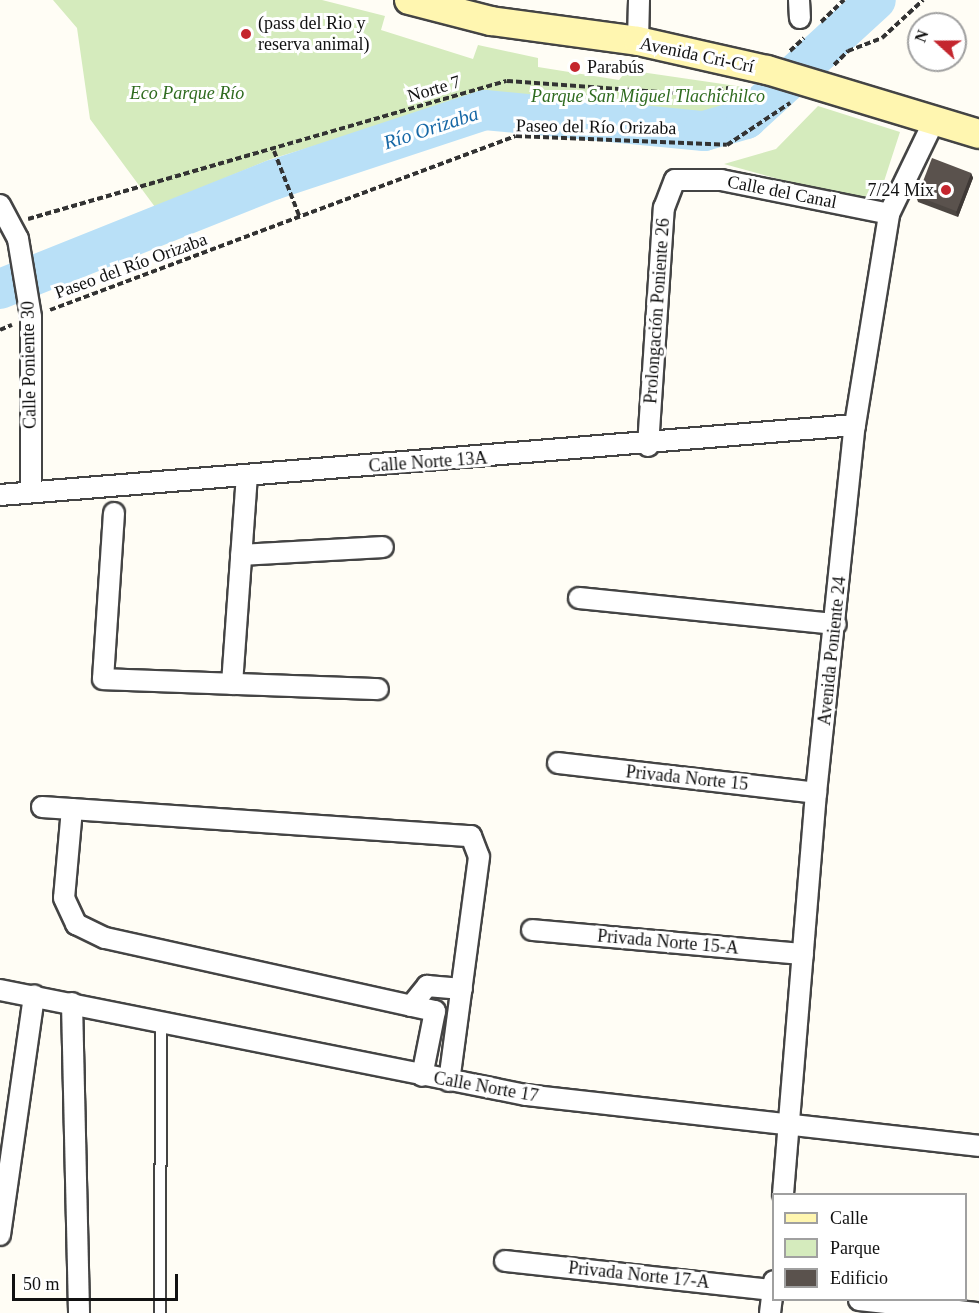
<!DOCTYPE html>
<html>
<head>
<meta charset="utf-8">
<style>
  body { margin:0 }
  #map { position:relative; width:979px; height:1313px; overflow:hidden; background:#fffdf5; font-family:Georgia,serif }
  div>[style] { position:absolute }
  .green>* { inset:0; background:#d5ebbd }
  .river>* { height:40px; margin:-20px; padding:0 20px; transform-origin:20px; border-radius:20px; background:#b9e0f7 }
  .path>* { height:4px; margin-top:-2px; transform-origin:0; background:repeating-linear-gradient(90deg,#333 0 6px,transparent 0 9px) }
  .roads { filter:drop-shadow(2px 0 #444) drop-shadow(-2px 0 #444) drop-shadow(0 2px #444) drop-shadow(0 -2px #444) }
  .service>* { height:10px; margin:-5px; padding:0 5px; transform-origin:5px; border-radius:5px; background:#fff }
  .minor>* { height:20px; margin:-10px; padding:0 10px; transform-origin:10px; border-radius:10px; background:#fff }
  .secondary>* { height:28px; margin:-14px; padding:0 14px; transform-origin:14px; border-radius:14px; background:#fff6b0 }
  .wall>* { inset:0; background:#4d4742 }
  .shaded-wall>* { inset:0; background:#3f3936 }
  .building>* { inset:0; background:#5a524d; transform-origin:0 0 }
  .dots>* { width:16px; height:16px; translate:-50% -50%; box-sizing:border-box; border:3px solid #fff; border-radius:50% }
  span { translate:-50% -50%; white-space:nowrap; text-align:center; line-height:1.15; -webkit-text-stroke:6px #fff; paint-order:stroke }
  .poi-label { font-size:18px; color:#111 }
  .left { translate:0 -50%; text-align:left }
  .right { translate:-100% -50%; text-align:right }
  .street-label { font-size:18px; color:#111 }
  .park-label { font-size:18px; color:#2f6b1f; font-style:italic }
  .water-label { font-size:20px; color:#1768a6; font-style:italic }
  .legend { position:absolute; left:772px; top:1193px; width:195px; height:108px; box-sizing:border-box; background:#fff; border:2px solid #a0a0a0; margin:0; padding:8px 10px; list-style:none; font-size:18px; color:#111 }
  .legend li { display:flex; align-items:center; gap:12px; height:30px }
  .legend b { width:30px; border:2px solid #a0a0a0 }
  .north { position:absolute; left:907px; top:12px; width:60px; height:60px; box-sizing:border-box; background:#fff; border:2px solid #a0a0a0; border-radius:50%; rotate:291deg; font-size:16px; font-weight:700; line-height:24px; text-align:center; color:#111 }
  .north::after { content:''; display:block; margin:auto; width:21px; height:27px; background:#c4262e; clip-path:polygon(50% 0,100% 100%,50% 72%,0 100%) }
  .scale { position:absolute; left:12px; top:1274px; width:166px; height:27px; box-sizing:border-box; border:3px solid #111; border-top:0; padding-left:8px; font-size:18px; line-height:21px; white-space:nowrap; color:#111; -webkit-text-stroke:4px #fff; paint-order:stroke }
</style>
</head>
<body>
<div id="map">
  <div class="green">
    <i style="clip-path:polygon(53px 0,322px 0,385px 16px,381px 30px,473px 59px,478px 45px,538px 58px,538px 67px,619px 80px,627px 70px,771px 91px,709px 125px,466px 100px,271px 159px,155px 207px,90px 119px,77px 28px)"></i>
    <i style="clip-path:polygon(818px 106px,900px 132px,876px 206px,724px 164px,776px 149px)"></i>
  </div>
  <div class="river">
    <i style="left:0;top:289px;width:294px;rotate:-21.8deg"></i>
    <i style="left:273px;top:180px;width:223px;rotate:-18.3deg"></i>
    <i style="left:485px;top:110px;width:220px;rotate:5.5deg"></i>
    <i style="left:704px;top:131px;width:44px;rotate:-15.9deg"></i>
    <i style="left:746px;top:119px;width:176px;rotate:-42.5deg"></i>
  </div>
  <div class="path">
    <i style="left:821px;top:22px;width:32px;rotate:-44deg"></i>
    <i style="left:790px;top:51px;width:19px;rotate:-43deg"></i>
    <i style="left:834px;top:65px;width:20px;rotate:-45deg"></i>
    <i style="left:848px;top:51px;width:36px;rotate:-21deg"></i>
    <i style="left:882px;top:38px;width:56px;rotate:-42.8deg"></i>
    <i style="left:274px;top:151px;width:72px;rotate:68.8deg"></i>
    <i style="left:28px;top:219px;width:498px;rotate:-16.1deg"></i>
    <i style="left:507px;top:81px;width:194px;rotate:4.1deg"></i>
    <i style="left:700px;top:95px;width:30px;rotate:-14deg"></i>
    <i style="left:50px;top:310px;width:497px;rotate:-20.5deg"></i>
    <i style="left:516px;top:136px;width:211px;rotate:2.4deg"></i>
    <i style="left:727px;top:145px;width:76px;rotate:-33.7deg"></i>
    <i style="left:0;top:330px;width:13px;rotate:-23deg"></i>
  </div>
  <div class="roads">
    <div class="service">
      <i style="left:160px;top:1313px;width:292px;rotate:-89.8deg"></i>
    </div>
    <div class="minor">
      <i style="left:799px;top:0;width:18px;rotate:87deg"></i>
      <i style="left:638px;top:41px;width:41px;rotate:-88.6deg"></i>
      <i style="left:0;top:205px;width:38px;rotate:62deg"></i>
      <i style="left:18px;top:239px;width:79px;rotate:80.5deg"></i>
      <i style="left:31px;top:317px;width:175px;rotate:90deg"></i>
      <i style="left:648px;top:446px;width:239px;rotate:-86.2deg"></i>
      <i style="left:664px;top:208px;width:30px;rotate:-69deg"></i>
      <i style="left:675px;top:180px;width:46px"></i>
      <i style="left:721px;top:180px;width:171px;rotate:11.4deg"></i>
      <i style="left:0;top:495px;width:858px;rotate:-4.68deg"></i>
      <i style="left:114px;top:513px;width:166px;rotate:93.8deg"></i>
      <i style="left:103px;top:679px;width:275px;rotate:2.1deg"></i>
      <i style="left:241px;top:555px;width:142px;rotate:-3.2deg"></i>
      <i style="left:579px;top:598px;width:258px;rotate:5.8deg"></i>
      <i style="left:232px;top:684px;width:209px;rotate:-85.9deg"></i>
      <i style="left:558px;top:763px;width:260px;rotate:6.6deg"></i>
      <i style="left:42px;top:807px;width:430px;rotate:3.9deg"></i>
      <i style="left:471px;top:836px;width:22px;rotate:69deg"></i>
      <i style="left:479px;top:857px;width:226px;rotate:97.6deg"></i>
      <i style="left:72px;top:809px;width:89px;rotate:95.1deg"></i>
      <i style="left:64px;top:898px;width:29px;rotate:65deg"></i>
      <i style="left:76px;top:924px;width:32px;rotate:26deg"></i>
      <i style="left:105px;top:938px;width:338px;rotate:12.5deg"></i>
      <i style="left:435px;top:1011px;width:66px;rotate:101.3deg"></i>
      <i style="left:532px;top:930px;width:272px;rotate:5.1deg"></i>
      <i style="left:0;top:990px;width:536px;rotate:11.29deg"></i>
      <i style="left:526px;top:1095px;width:456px;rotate:6.4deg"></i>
      <i style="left:72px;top:1003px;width:310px;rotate:88.7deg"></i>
      <i style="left:411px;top:1006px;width:26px;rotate:-51deg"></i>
      <i style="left:427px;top:986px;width:35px;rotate:5deg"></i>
      <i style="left:783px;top:1194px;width:402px;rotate:-85.3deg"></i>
      <i style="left:816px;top:793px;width:370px;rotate:-84deg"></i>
      <i style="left:855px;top:425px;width:214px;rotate:-80.8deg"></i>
      <i style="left:889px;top:214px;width:106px;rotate:-64.2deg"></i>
      <i style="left:0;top:1235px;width:242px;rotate:-81.9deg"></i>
      <i style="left:505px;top:1261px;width:271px;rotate:6.2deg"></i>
      <i style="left:859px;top:1300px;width:118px;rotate:6.3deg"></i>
      <i style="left:770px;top:1313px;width:32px;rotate:-83deg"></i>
    </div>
    <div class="secondary">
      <i style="left:409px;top:0;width:85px;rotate:14.4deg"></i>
      <i style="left:491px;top:21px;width:148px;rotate:7.7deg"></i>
      <i style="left:638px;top:41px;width:132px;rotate:12.7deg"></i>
      <i style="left:767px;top:70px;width:221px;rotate:16.8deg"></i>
    </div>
  </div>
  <div class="wall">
    <i style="clip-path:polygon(971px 173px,973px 178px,958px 217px,918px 202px,916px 196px)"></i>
  </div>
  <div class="shaded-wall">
    <i style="clip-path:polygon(971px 173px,973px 178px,958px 217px,956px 212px)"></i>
  </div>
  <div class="building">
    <i style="left:932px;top:158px;width:42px;height:41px;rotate:21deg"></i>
  </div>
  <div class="dots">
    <i style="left:246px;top:34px;background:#c4262e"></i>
    <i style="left:575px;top:67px;background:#c4262e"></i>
    <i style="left:946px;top:190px;background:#c4262e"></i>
  </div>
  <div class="poi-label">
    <span class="left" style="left:258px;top:34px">(pass del Rio y<br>reserva animal)</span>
    <span class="left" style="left:587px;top:67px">Parabús</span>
    <span class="right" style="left:934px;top:190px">7/24 Mix</span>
  </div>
  <div class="street-label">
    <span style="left:697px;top:55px;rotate:12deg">Avenida Cri-Crí</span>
    <span style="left:434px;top:89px;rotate:-17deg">Norte 7</span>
    <span style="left:596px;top:127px;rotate:1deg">Paseo del Río Orizaba</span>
    <span style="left:782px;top:192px;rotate:11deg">Calle del Canal</span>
    <span style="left:131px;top:266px;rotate:-20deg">Paseo del Río Orizaba</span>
    <span style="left:657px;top:311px;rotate:-86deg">Prolongación Poniente 26</span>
    <span style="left:29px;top:365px;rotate:-91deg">Calle Poniente 30</span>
    <span style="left:428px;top:462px;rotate:-4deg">Calle Norte 13A</span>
    <span style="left:832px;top:651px;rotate:-84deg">Avenida Poniente 24</span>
    <span style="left:687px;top:778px;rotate:6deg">Privada Norte 15</span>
    <span style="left:668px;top:942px;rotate:5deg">Privada Norte 15-A</span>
    <span style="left:486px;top:1087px;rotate:10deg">Calle Norte 17</span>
    <span style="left:639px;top:1275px;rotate:6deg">Privada Norte 17-A</span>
  </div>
  <div class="park-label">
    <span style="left:187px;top:93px">Eco Parque Río</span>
    <span style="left:648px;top:96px">Parque San Miguel Tlachichilco</span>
  </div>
  <div class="water-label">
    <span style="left:431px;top:128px;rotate:-18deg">Río Orizaba</span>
  </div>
  <ul class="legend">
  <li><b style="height:8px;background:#fff6b0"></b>Calle</li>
  <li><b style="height:16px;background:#d5ebbd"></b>Parque</li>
  <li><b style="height:16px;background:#5a524d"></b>Edificio</li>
  </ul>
  <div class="north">N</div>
  <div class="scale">50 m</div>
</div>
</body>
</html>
